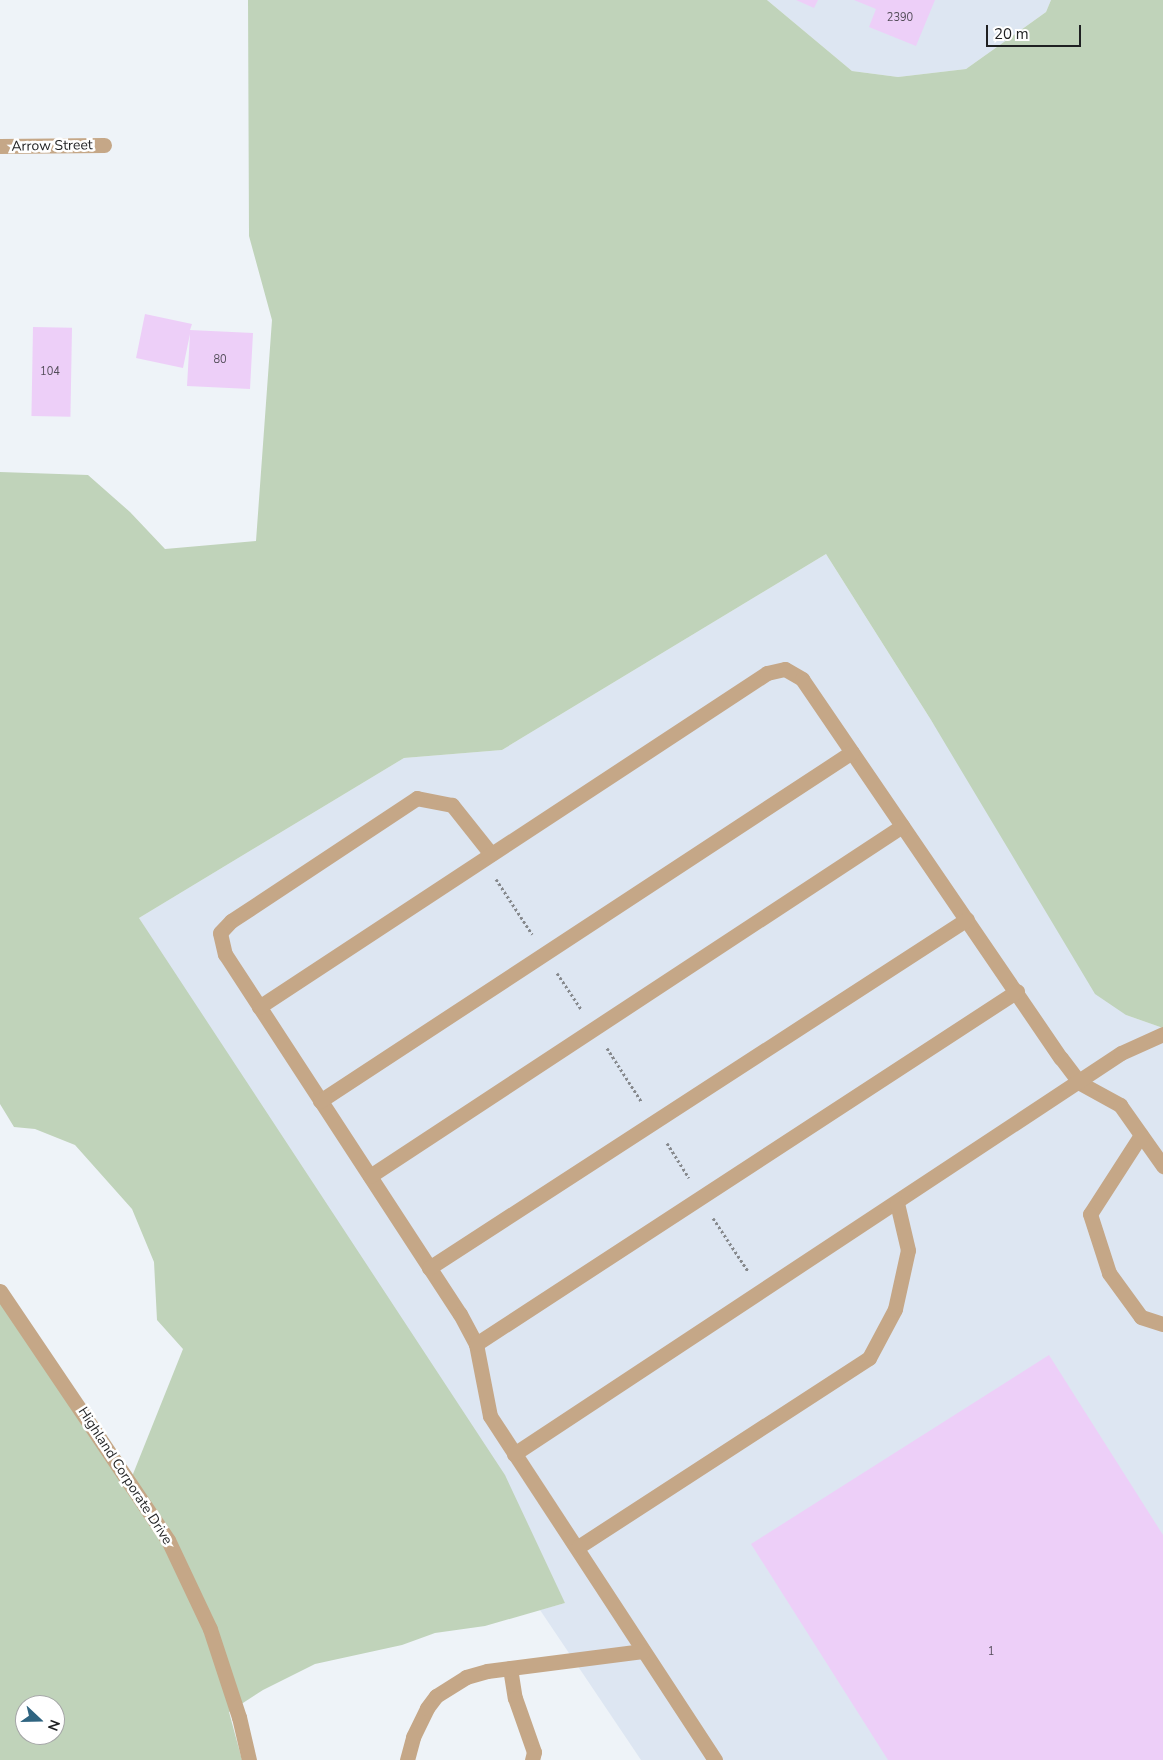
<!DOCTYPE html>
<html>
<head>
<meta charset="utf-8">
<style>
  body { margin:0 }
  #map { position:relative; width:1163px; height:1760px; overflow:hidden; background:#eef3f8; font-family:"Nunito Sans",sans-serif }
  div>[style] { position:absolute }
  .built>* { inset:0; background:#dde6f2 }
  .green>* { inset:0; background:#c0d3ba }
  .building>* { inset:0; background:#edcff8; transform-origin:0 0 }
  .path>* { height:3px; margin-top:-1.5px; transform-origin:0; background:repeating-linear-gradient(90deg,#86898d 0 2.5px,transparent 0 5px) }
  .minor>* { height:15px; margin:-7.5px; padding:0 7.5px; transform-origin:7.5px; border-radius:7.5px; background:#c5a787 }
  span { translate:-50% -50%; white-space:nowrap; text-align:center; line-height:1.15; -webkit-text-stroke:5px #fff; paint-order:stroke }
  .number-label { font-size:11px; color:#524c58 }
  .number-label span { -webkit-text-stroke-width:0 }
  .street-label { font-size:14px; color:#1f2022 }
  .north { position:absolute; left:15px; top:1695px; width:50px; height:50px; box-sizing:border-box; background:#fff; border:1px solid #a5a6a7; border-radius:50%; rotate:111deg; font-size:14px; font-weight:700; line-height:20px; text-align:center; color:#1f2022 }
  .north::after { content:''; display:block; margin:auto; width:18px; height:22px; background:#2f6480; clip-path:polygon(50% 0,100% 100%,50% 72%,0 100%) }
  .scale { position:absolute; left:986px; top:25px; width:95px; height:22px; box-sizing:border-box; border:2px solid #1f2022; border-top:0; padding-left:6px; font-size:15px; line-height:18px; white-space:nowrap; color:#1f2022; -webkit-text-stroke:4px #fff; paint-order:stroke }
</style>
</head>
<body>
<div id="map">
  <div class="built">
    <i style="clip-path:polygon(767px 0,1051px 0,1046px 12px,966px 69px,898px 77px,852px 71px)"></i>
    <i style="clip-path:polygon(826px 554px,931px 720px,1126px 1015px,1163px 1028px,1163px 1760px,641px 1760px,540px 1610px,565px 1603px,139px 918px,404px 758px,502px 750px)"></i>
  </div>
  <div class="green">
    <i style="clip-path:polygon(evenodd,248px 0,767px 0,852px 71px,898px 77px,966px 69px,1046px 12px,1051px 0,1163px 0,1163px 1028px,1126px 1015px,1095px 994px,931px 720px,826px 554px,502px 750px,404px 758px,139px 918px,505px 1475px,565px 1603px,485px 1626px,435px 1633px,402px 1645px,315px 1664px,263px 1690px,229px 1712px,242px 1760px,0 1760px,0 1291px,131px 1479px,183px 1349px,157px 1320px,154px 1262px,132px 1209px,75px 1145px,35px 1129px,14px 1127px,0 1104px,0 472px,88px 475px,130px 512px,165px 549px,256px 541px,272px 320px,249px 236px,248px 0,25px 1705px,55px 1705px,55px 1735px,25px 1735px,25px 1705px)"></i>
  </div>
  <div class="building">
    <i style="clip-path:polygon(796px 0,818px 0,814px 8px)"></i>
    <i style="clip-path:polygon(854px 0,935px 0,916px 46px,869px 27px,876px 9px)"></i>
    <i style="clip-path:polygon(145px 314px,192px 324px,190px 330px,253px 333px,250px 389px,187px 386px,190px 334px,183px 368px,136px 358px)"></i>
    <i style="left:33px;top:327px;width:39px;height:89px;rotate:1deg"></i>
    <i style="clip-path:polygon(1049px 1355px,1163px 1535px,1163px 1760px,888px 1760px,751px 1544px)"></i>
  </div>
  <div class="path">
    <i style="left:496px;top:879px;width:66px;rotate:56.8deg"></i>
    <i style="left:557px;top:973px;width:43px;rotate:56.3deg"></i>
    <i style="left:607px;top:1048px;width:63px;rotate:57.3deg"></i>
    <i style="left:667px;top:1143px;width:41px;rotate:57.8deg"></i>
    <i style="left:713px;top:1218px;width:64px;rotate:56.6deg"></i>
  </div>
  <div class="minor">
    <i style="left:0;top:146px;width:104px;rotate:-0.6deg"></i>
    <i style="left:491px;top:854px;width:63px;rotate:-128.5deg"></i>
    <i style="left:452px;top:805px;width:36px;rotate:-169deg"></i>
    <i style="left:417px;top:798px;width:223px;rotate:146.5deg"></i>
    <i style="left:231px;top:921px;width:16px;rotate:133deg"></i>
    <i style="left:220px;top:933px;width:22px;rotate:77deg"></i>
    <i style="left:225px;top:954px;width:430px;rotate:56.9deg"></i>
    <i style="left:460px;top:1314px;width:34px;rotate:62deg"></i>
    <i style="left:476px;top:1344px;width:73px;rotate:79deg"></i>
    <i style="left:490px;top:1416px;width:411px;rotate:56.8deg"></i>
    <i style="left:259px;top:1007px;width:608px;rotate:-33.32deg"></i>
    <i style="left:767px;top:673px;width:18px;rotate:-13deg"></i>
    <i style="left:785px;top:669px;width:20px;rotate:30deg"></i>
    <i style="left:802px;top:679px;width:459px;rotate:55.7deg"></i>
    <i style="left:1061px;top:1058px;width:31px;rotate:53deg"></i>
    <i style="left:1080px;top:1083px;width:46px;rotate:28.8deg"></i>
    <i style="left:1120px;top:1105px;width:75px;rotate:54.8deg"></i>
    <i style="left:320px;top:1101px;width:636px;rotate:-33.27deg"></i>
    <i style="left:1141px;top:1135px;width:94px;rotate:122.8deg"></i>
    <i style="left:1090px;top:1214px;width:62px;rotate:72.1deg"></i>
    <i style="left:1109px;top:1273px;width:54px;rotate:54deg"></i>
    <i style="left:1141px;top:1317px;width:23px;rotate:18deg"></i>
    <i style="left:370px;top:1176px;width:637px;rotate:-33.34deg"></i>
    <i style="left:429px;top:1268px;width:641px;rotate:-32.97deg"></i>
    <i style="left:0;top:1291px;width:300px;rotate:56deg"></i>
    <i style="left:168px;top:1540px;width:98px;rotate:64.7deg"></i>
    <i style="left:210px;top:1629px;width:93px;rotate:71.8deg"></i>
    <i style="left:239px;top:1717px;width:44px;rotate:76.9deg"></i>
    <i style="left:476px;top:1344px;width:646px;rotate:-33.12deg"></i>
    <i style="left:514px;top:1454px;width:727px;rotate:-33.45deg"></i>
    <i style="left:1121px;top:1053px;width:46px;rotate:-24.3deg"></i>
    <i style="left:578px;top:1547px;width:347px;rotate:-33deg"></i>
    <i style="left:869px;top:1358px;width:55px;rotate:-62deg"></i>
    <i style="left:895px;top:1309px;width:60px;rotate:-77.6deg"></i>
    <i style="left:908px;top:1250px;width:48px;rotate:-103.2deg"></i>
    <i style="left:510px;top:1668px;width:30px;rotate:81deg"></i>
    <i style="left:515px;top:1698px;width:57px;rotate:70.6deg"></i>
    <i style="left:534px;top:1752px;width:8px;rotate:104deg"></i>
    <i style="left:407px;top:1760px;width:24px;rotate:-75deg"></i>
    <i style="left:413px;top:1737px;width:32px;rotate:-64deg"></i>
    <i style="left:427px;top:1708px;width:15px;rotate:-53deg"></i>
    <i style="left:436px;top:1696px;width:36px;rotate:-32deg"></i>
    <i style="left:466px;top:1677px;width:22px;rotate:-16deg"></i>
    <i style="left:487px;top:1671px;width:157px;rotate:-7.3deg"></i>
  </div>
  <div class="number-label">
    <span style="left:900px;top:18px">2390</span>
    <span style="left:220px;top:360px">80</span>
    <span style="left:50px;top:372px">104</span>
    <span style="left:991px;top:1652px">1</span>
  </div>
  <div class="street-label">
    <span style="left:52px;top:146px;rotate:-1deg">Arrow Street</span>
    <span style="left:125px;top:1476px;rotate:57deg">Highland Corporate Drive</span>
  </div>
  <div class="north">N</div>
  <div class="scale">20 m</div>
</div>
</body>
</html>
